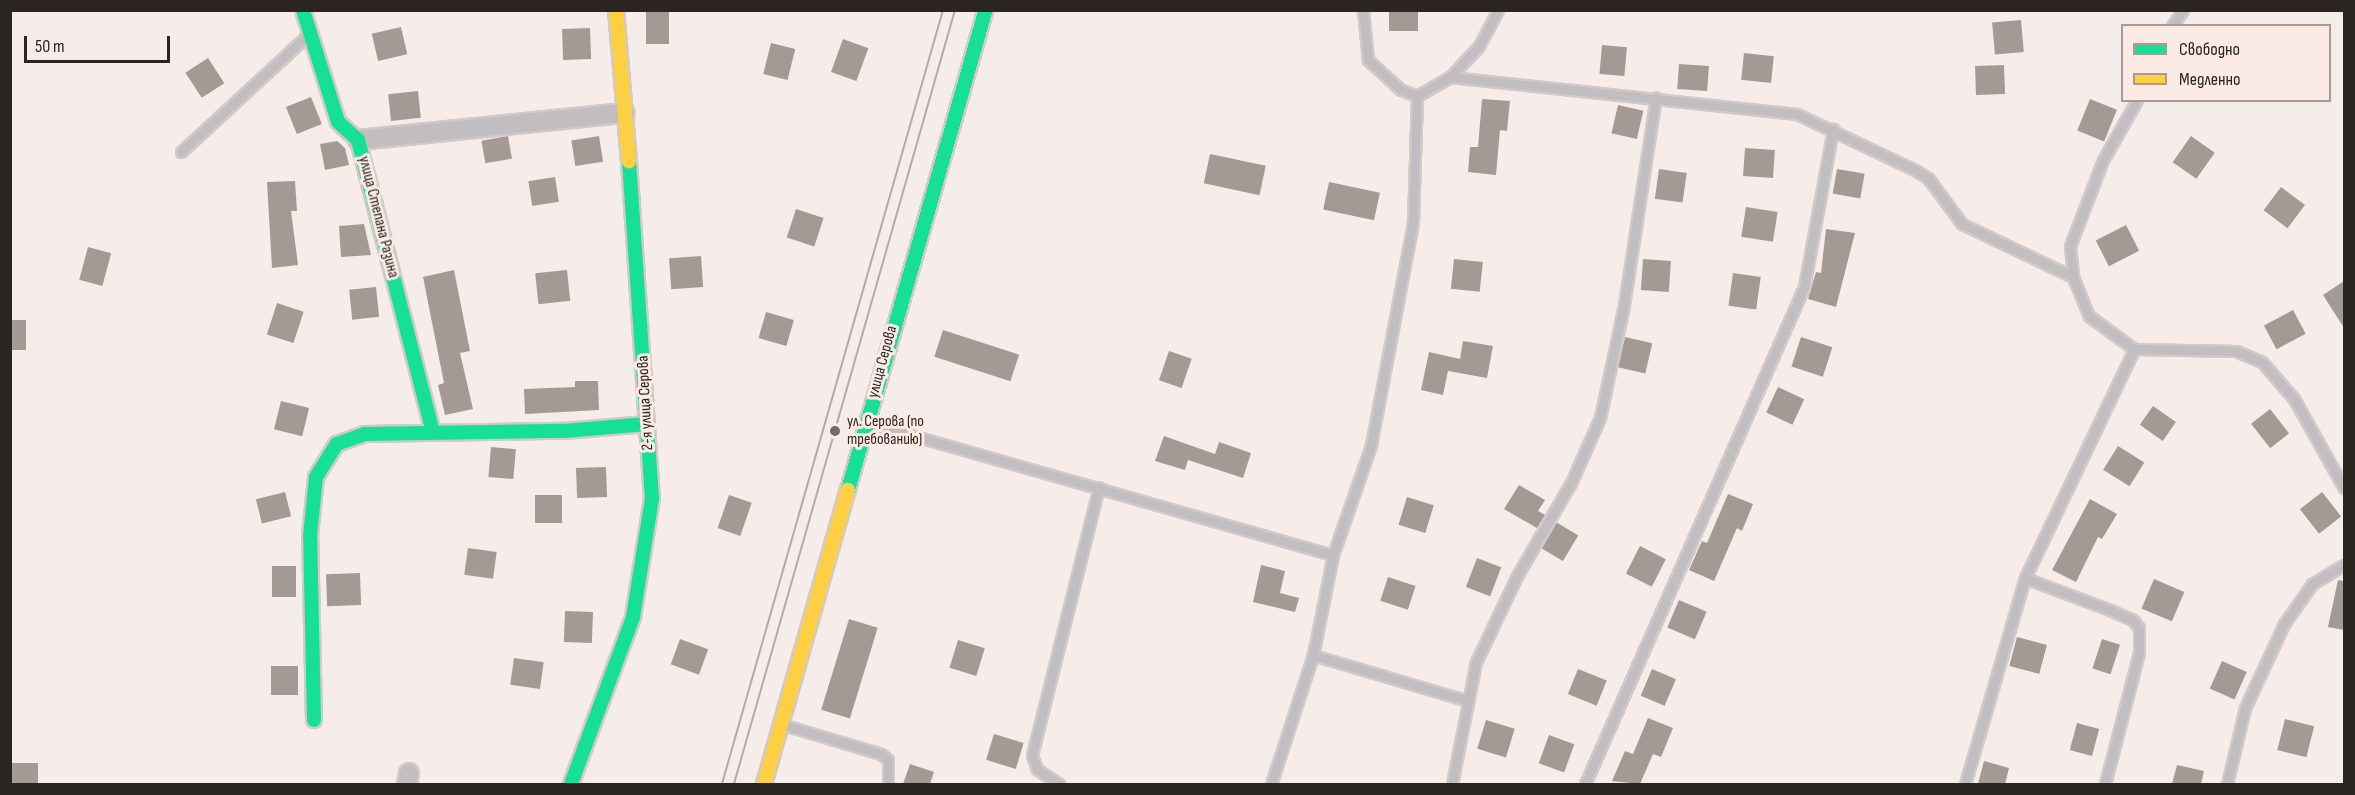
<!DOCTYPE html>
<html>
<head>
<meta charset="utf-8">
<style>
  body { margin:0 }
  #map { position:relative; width:2355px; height:795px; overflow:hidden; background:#f6edea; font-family:"Sofia Sans Condensed",sans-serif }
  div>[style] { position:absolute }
  .building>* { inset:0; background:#a49a95; transform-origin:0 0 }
  .roads { filter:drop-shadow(2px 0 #d1cac7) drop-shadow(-2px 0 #d1cac7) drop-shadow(0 2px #d1cac7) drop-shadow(0 -2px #d1cac7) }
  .lane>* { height:9px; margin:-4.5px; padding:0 4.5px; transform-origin:4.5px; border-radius:4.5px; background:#c1bdc0 }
  .street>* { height:18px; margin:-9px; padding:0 9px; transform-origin:9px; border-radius:9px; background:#c1bdc0 }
  .fast>* { height:14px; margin:-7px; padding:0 7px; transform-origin:7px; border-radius:7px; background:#16e098 }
  .slow>* { height:14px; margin:-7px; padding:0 7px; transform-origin:7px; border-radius:7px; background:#ffcf43 }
  .tram>* { height:1.5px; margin:-0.75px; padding:0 0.75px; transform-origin:0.75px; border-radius:0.75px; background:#afabab }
  .dots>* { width:16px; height:16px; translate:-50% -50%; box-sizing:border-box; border:3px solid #fceae4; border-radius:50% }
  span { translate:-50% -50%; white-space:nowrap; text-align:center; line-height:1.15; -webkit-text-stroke:6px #fceae4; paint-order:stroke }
  .street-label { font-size:16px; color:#2b2522 }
  .poi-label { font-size:16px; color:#2b2522 }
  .left { translate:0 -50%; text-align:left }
  .frame { position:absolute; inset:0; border:12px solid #2b2522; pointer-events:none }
  .legend { position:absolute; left:2121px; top:24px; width:210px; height:78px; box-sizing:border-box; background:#fceae4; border:2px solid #a89b96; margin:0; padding:8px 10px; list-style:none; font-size:18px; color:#2b2522 }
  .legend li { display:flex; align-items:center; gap:12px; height:30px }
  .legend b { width:30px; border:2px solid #a89b96 }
  .scale { position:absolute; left:24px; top:36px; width:146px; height:27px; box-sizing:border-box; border:3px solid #2b2522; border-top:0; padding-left:8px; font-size:18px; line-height:21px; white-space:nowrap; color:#2b2522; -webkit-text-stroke:4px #fceae4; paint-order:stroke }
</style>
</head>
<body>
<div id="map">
  <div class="building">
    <i style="left:646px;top:10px;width:23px;height:34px"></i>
    <i style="left:1389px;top:10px;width:29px;height:21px"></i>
    <i style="left:2021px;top:20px;width:32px;height:29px;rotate:85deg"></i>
    <i style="left:401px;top:27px;width:28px;height:30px;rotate:77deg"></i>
    <i style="left:590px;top:28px;width:31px;height:28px;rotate:88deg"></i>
    <i style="left:843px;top:39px;width:27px;height:35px;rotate:20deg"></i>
    <i style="left:771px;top:43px;width:25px;height:32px;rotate:14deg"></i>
    <i style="left:1602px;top:45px;width:25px;height:29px;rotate:5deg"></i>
    <i style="left:1744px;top:53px;width:30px;height:27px;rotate:6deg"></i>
    <i style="left:208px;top:58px;width:30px;height:27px;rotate:57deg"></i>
    <i style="left:1679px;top:64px;width:30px;height:25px;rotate:4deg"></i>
    <i style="left:2004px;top:65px;width:29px;height:29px;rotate:88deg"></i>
    <i style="left:418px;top:91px;width:27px;height:30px;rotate:84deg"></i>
    <i style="left:311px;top:97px;width:29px;height:27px;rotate:68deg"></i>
    <i style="clip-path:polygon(1482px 99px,1510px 101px,1507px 131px,1500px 130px,1496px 175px,1468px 172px,1470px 147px,1478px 147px)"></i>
    <i style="left:2090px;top:99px;width:29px;height:34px;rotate:22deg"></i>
    <i style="left:1618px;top:105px;width:26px;height:29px;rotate:13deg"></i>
    <i style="left:508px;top:136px;width:23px;height:27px;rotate:80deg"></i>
    <i style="left:599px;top:136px;width:26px;height:28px;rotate:81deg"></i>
    <i style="left:2191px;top:136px;width:29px;height:32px;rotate:35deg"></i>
    <i style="clip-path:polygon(337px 141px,345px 148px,349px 165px,325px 170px,320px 144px)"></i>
    <i style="left:1745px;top:148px;width:30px;height:28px;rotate:4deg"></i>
    <i style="left:1210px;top:154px;width:57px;height:30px;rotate:12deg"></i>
    <i style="left:1659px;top:169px;width:28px;height:30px;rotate:8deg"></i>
    <i style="left:1837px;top:169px;width:28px;height:25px;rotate:10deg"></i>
    <i style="left:555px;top:177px;width:25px;height:27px;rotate:81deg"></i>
    <i style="clip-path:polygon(295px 181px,297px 211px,291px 211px,298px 265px,272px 268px,267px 182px)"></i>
    <i style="left:1329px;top:182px;width:52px;height:28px;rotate:12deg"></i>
    <i style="left:2281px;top:187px;width:30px;height:29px;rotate:37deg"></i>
    <i style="left:1746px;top:207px;width:32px;height:30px;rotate:9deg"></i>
    <i style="left:796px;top:209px;width:29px;height:30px;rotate:18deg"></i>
    <i style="clip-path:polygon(364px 224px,371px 255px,341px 257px,339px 226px)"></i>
    <i style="left:2126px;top:225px;width:29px;height:34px;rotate:63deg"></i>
    <i style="clip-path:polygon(1826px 229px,1855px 233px,1836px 307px,1808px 299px,1816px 272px,1821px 273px)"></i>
    <i style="left:88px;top:247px;width:24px;height:34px;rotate:15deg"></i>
    <i style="left:701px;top:256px;width:31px;height:32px;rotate:86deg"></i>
    <i style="left:1454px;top:259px;width:29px;height:30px;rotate:6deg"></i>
    <i style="left:1643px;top:259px;width:28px;height:31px;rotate:4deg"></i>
    <i style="clip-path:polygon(454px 270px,470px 351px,460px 353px,473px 409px,445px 415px,438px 385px,444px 383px,423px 277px)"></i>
    <i style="left:567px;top:270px;width:31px;height:32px;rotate:84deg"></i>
    <i style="left:1733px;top:273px;width:28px;height:33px;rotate:8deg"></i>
    <i style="clip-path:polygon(2344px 281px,2344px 328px,2323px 295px)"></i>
    <i style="left:376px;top:287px;width:30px;height:27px;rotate:84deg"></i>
    <i style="left:277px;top:303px;width:28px;height:33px;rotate:18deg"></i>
    <i style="left:2293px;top:310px;width:27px;height:33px;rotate:62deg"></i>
    <i style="left:766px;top:312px;width:29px;height:27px;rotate:16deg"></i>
    <i style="left:10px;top:320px;width:16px;height:30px"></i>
    <i style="left:943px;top:330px;width:80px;height:28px;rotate:18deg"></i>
    <i style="left:1625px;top:337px;width:28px;height:31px;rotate:13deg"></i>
    <i style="left:1801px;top:337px;width:33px;height:31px;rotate:18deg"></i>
    <i style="clip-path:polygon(1463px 341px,1493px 346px,1487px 378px,1448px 371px,1443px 395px,1421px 390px,1429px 352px,1460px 359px)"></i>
    <i style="left:1169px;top:351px;width:24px;height:31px;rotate:19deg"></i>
    <i style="clip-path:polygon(575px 381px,598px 381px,599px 410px,525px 414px,524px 389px,575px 387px)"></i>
    <i style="left:1778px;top:387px;width:29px;height:28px;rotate:25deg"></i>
    <i style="left:281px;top:401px;width:29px;height:29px;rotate:14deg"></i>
    <i style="left:2153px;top:406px;width:28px;height:23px;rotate:35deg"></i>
    <i style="left:2270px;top:409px;width:31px;height:24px;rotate:52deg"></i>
    <i style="clip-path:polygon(1164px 436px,1215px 454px,1219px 442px,1251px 453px,1243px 478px,1188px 460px,1185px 470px,1155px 461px)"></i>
    <i style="left:2118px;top:446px;width:31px;height:28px;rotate:32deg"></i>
    <i style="left:491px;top:447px;width:25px;height:30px;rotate:5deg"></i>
    <i style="left:606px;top:467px;width:30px;height:30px;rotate:88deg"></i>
    <i style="clip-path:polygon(1519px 485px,1545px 500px,1538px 511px,1545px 515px,1537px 528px,1504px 509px)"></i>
    <i style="left:285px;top:492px;width:25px;height:30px;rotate:76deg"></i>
    <i style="left:2322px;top:492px;width:31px;height:28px;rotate:52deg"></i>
    <i style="clip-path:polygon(1728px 494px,1753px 504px,1742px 531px,1737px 528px,1714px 581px,1689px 570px,1702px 541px,1707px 543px)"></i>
    <i style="left:562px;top:495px;width:28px;height:27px;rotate:90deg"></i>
    <i style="left:729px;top:495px;width:24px;height:35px;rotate:19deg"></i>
    <i style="left:1407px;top:497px;width:28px;height:29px;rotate:17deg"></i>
    <i style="clip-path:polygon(2090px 499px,2117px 514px,2102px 539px,2098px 537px,2076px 582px,2052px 570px)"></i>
    <i style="left:1556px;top:522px;width:26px;height:30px;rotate:31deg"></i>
    <i style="left:1640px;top:546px;width:29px;height:31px;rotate:27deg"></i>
    <i style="left:468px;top:548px;width:29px;height:27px;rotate:8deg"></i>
    <i style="left:1477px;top:558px;width:26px;height:31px;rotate:21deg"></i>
    <i style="clip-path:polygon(1261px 565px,1285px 571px,1280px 593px,1299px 598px,1295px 612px,1253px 602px)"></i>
    <i style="left:296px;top:566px;width:31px;height:24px;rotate:90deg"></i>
    <i style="left:360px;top:573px;width:32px;height:34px;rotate:88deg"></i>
    <i style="left:1388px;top:577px;width:29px;height:25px;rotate:18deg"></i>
    <i style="left:2154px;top:579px;width:33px;height:32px;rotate:23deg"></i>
    <i style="clip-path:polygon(2338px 580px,2344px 581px,2344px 630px,2328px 627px)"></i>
    <i style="left:1679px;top:600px;width:30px;height:30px;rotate:23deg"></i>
    <i style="left:565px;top:611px;width:28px;height:31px;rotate:2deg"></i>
    <i style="left:849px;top:619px;width:30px;height:95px;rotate:17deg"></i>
    <i style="left:2017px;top:637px;width:31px;height:30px;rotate:15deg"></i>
    <i style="left:680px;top:639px;width:30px;height:27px;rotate:20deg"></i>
    <i style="left:2102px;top:639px;width:19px;height:31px;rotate:18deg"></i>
    <i style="left:958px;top:640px;width:28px;height:29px;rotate:17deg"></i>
    <i style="left:514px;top:658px;width:30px;height:27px;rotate:8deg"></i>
    <i style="left:2222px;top:661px;width:27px;height:30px;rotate:24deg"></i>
    <i style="left:298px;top:666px;width:29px;height:27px;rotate:90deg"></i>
    <i style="left:1578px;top:669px;width:31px;height:27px;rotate:22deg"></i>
    <i style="left:1652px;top:669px;width:26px;height:29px;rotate:23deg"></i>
    <i style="clip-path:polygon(1648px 718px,1673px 728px,1661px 757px,1653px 754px,1640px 784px,1612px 781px,1625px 751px,1633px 754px)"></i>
    <i style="left:2285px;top:719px;width:30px;height:32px;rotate:14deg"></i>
    <i style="left:1486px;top:720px;width:30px;height:30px;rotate:17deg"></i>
    <i style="left:2077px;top:723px;width:23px;height:28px;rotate:15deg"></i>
    <i style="left:994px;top:734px;width:31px;height:27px;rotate:17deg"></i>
    <i style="left:1549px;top:735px;width:27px;height:30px;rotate:20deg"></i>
    <i style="clip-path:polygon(1984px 761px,2009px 768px,2005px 784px,1978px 784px)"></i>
    <i style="left:11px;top:763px;width:27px;height:21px"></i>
    <i style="clip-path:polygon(910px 764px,934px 772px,930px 784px,903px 784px)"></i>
    <i style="clip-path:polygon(2177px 765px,2204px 771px,2201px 784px,2172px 784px)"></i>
  </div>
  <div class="roads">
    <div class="lane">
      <i style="left:2172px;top:26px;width:19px;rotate:-55deg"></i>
      <i style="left:1450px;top:77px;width:349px;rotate:6.1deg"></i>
      <i style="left:1797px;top:114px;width:131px;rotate:25.4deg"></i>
      <i style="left:1915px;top:170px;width:15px;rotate:32deg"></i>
      <i style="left:1928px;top:178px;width:57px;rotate:53.5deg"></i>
      <i style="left:1962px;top:224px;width:123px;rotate:25.5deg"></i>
      <i style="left:1417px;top:96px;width:38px;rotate:-30deg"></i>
      <i style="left:1450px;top:77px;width:42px;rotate:-46.9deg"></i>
      <i style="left:1479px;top:46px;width:41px;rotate:-62.2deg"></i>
      <i style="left:2137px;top:100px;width:69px;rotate:119.5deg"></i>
      <i style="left:2103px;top:160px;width:92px;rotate:111deg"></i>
      <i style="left:2070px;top:246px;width:31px;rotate:84deg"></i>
      <i style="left:2073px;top:277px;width:42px;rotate:67.7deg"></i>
      <i style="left:2089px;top:316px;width:56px;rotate:36.3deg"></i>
      <i style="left:2134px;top:349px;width:102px;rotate:1.1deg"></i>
      <i style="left:2236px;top:351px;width:28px;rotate:23deg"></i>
      <i style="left:2262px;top:362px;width:49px;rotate:49.1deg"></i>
      <i style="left:2294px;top:399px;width:102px;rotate:60.7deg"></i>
      <i style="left:181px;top:152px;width:174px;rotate:-42.7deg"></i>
      <i style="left:869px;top:423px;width:482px;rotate:15.9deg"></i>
      <i style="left:1333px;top:555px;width:102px;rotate:101.3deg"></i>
      <i style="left:1313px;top:655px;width:136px;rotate:108deg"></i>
      <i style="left:1333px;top:555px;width:116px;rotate:-70.9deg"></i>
      <i style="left:1371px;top:445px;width:227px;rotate:-79.3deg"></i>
      <i style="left:1413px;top:222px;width:126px;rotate:-88.2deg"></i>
      <i style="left:1417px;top:96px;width:17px;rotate:-159deg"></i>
      <i style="left:1401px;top:90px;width:45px;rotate:-137.7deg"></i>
      <i style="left:1368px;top:60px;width:50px;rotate:-95.7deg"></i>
      <i style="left:1313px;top:655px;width:162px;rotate:16.5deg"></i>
      <i style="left:784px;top:725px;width:101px;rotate:16.6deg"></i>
      <i style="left:881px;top:754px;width:9px;rotate:41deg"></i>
      <i style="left:888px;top:760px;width:24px;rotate:90deg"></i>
      <i style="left:1059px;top:784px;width:27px;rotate:-146deg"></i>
      <i style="left:1037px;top:769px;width:15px;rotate:-110deg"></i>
      <i style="left:1032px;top:755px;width:276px;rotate:-76deg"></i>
      <i style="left:1452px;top:784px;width:124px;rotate:-78.9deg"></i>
      <i style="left:1476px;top:662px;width:95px;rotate:-64.5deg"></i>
      <i style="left:1517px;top:576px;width:108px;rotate:-59.9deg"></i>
      <i style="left:1571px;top:483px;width:71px;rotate:-66deg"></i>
      <i style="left:1600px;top:418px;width:116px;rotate:-78deg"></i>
      <i style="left:1624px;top:305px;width:210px;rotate:-81.3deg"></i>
      <i style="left:1585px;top:784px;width:543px;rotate:-66.22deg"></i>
      <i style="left:1804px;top:287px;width:161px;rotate:-79.6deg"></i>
      <i style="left:1965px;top:784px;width:215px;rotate:-73.8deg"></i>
      <i style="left:2105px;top:784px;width:135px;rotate:-75.5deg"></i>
      <i style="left:2139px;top:653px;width:25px;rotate:-90deg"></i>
      <i style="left:2139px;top:628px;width:10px;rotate:-127deg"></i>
      <i style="left:2133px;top:620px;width:25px;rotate:-157deg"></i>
      <i style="left:2110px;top:610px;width:91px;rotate:-159.4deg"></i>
      <i style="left:2025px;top:578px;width:254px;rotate:-64.5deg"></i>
      <i style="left:2227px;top:784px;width:78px;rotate:-76.7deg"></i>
      <i style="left:2245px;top:708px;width:93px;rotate:-65.1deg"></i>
      <i style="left:2284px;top:624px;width:49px;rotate:-55deg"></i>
      <i style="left:2312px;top:584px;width:37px;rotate:-31deg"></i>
    </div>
    <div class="street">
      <i style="left:358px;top:140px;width:268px;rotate:-5.8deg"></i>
      <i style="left:407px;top:784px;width:11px;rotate:-80deg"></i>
    </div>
    <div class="fast">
      <i style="left:303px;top:10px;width:117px;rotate:72.6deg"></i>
      <i style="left:338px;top:122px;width:27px;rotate:42deg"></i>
      <i style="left:358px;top:140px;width:302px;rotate:75.6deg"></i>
      <i style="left:848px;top:490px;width:499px;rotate:-74deg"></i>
      <i style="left:314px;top:720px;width:184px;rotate:-91.2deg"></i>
      <i style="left:310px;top:536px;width:59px;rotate:-84.2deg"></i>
      <i style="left:316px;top:477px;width:39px;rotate:-58deg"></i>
      <i style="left:337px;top:444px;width:29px;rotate:-20deg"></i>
      <i style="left:364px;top:434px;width:200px;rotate:-0.9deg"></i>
      <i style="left:564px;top:431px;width:83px;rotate:-4.8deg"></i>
      <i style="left:571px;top:784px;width:178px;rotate:-69.6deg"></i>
      <i style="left:633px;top:617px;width:120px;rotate:-80.9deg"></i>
      <i style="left:652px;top:499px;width:339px;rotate:-93.9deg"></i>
    </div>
    <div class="slow">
      <i style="left:616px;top:10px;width:152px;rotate:85.1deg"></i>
      <i style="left:764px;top:784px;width:306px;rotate:-74.1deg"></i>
    </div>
  </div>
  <div class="tram">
    <i style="left:722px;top:784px;width:805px;rotate:-74.06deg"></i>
    <i style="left:734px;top:784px;width:805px;rotate:-74.06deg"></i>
  </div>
  <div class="dots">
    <i style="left:835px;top:431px;background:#726b68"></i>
  </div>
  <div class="street-label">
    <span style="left:378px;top:217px;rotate:76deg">улица Степана Разина</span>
    <span style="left:883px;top:362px;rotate:-75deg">улица Серова</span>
    <span style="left:646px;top:403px;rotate:-93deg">2-я улица Серова</span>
  </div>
  <div class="poi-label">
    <span class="left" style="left:847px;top:431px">ул. Серова (по<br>требованию)</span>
  </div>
  <div class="frame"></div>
  <ul class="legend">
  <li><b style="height:8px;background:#16e098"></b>Свободно</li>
  <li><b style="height:8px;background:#ffcf43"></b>Медленно</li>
  </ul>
  <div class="scale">50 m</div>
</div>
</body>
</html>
